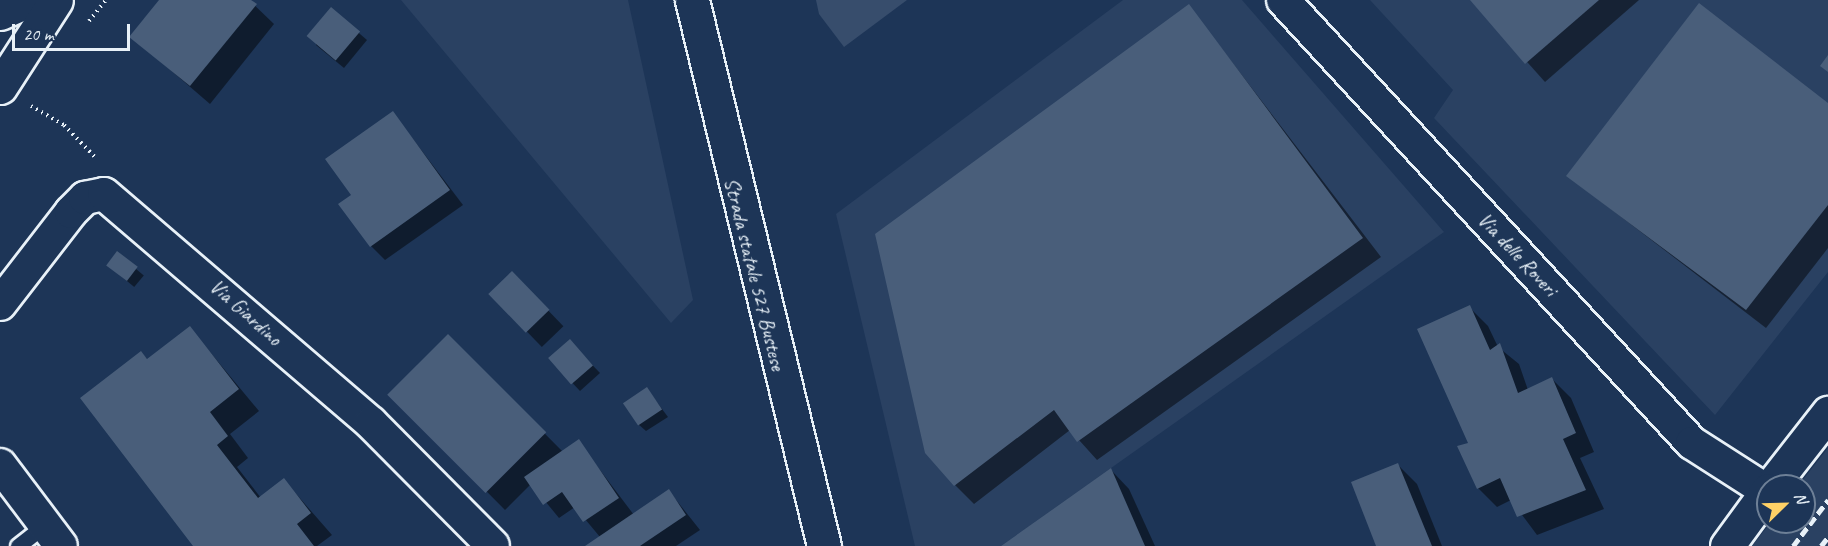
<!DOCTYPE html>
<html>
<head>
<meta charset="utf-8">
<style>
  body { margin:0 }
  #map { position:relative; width:1828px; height:546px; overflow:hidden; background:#1d3557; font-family:Caveat,sans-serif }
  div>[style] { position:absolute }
  .built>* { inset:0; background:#2a4162 }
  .green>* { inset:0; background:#374d6c }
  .shadow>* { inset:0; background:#0007; transform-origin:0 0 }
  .building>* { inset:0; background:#495e7a; transform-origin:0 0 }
  .path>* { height:4px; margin-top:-2px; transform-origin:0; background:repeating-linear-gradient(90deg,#e8f1f8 0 1.5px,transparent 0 6px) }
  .roads { filter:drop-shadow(2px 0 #e8f1f8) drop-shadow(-2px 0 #e8f1f8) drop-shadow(0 2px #e8f1f8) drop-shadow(0 -2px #e8f1f8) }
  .lane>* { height:15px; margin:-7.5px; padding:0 7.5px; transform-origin:7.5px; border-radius:7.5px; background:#1d3557 }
  .street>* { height:32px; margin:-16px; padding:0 16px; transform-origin:16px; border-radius:16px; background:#1d3557 }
  .secondary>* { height:33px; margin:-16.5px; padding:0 16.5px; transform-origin:16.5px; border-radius:16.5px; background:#1d3557 }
  .primary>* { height:33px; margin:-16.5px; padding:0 16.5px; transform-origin:16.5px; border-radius:16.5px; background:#1d3557 }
  .rail>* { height:4.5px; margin-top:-2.25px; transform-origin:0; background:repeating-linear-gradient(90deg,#e8f1f8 0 9px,transparent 0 13.5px) }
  span { translate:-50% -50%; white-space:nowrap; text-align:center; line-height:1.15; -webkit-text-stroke:5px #1d3557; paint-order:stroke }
  .street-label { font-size:21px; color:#e8f1f8 }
  .north { position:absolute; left:1756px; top:474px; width:60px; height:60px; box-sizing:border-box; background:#1d3557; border:2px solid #6e8097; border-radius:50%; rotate:67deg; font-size:16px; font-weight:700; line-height:24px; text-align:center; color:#e8f1f8 }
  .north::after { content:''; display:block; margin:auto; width:21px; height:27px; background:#ffd166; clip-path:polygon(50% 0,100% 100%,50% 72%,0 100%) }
  .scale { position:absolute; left:12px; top:24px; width:118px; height:27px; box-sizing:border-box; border:3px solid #e8f1f8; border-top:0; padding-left:8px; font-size:18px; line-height:21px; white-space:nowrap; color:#e8f1f8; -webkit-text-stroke:4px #1d3557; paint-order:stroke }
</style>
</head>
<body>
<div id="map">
  <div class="built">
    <i style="clip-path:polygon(401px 0,628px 0,693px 300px,671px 323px)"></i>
    <i style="clip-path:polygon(1123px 0,1242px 0,1444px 232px,1001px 546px,915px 546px,836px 214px)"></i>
    <i style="clip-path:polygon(1370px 0,1828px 0,1828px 272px,1715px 415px,1434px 118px,1453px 90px)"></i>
    <i style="clip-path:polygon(1828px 448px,1828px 546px,1752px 546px,1771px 522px,1804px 522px,1804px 486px,1798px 486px)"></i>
  </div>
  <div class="green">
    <i style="clip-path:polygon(816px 0,907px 0,844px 47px,819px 14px)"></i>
  </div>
  <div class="shadow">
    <i style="clip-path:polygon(161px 0,249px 0,274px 24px,210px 104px,131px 36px)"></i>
    <i style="clip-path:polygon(1472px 0,1639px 0,1545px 82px)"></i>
    <i style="clip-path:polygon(1189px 6px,1381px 257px,1097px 460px,1070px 430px,974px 504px,955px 485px)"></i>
    <i style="clip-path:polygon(332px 10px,367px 40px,344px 68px,316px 45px)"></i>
    <i style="clip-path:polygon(1828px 105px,1828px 248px,1766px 328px,1568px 176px)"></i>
    <i style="clip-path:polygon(393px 113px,463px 205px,385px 260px,371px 246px,353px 195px)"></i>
    <i style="left:117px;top:253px;width:35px;height:15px;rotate:40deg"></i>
    <i style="left:512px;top:273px;width:74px;height:30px;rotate:46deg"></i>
    <i style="clip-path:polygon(1469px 307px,1488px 326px,1498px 347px,1519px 364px,1528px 390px,1552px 379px,1571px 398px,1594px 452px,1580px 458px,1604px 509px,1537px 535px,1511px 500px,1497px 507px,1478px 488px,1470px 444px)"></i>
    <i style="clip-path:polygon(190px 328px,259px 411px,230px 434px,248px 458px,237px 467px,261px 498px,284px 480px,332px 535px,317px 546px,195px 546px,141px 353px,148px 360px)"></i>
    <i style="clip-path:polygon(448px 336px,563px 452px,578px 441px,634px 515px,669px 491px,700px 530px,676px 546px,587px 546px,600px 537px,575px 507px,559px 518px,531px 484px,505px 510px,390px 394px)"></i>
    <i style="clip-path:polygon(577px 349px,600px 373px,580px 391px,550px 359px)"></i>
    <i style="clip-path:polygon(647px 389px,668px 417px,646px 431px,638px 424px)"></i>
    <i style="clip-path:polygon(1398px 465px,1417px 484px,1442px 546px,1378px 546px)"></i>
    <i style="clip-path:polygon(1111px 470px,1129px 489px,1155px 546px,1004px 546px)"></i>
  </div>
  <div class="building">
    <i style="clip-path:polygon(159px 0,251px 0,257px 4px,190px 86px,129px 37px)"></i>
    <i style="clip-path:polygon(1470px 0,1599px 0,1525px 64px)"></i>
    <i style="clip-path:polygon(1699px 3px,1828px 103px,1828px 205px,1746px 310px,1566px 176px)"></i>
    <i style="clip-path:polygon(1189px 4px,1363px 238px,1077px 442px,1054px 410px,954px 486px,925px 453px,875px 234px)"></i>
    <i style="left:331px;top:7px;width:38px;height:38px;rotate:40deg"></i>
    <i style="clip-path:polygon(1828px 55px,1828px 72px,1820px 66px)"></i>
    <i style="clip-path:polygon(393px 111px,450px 190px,370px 247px,338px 204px,351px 195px,325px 159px)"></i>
    <i style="left:117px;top:251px;width:26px;height:18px;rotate:37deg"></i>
    <i style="left:512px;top:271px;width:54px;height:33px;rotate:46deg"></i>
    <i style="clip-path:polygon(1470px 305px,1490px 350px,1500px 343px,1518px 393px,1552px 377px,1576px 433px,1563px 439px,1586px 490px,1517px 517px,1500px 478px,1477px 489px,1457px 446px,1468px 443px,1417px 329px)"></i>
    <i style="clip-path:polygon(190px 326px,239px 389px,210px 412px,228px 436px,217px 445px,258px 498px,284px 478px,311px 513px,297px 524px,314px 546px,193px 546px,80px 398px,141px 351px,147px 359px)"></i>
    <i style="left:448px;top:334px;width:139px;height:86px;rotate:45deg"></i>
    <i style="left:570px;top:339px;width:35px;height:29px;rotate:49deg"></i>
    <i style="left:647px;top:387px;width:27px;height:29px;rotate:56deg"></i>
    <i style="clip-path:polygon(579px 439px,619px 498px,583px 522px,562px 492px,543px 505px,524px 477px)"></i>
    <i style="clip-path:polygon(1398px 463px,1432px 546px,1376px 546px,1351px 482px)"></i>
    <i style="clip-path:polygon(1111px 468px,1145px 546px,1001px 546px)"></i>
    <i style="clip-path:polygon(669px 489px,686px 515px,640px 546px,585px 546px)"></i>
  </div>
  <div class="path">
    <i style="left:89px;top:21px;width:27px;rotate:-51deg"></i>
    <i style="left:31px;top:106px;width:38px;rotate:30deg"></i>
    <i style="left:64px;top:125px;width:46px;rotate:45.9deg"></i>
  </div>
  <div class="roads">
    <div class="lane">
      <i style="left:18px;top:546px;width:34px;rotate:-38deg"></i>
    </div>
    <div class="street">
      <i style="left:1283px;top:0;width:603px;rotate:47.29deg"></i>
      <i style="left:1692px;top:443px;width:89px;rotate:32.6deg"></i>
      <i style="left:0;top:304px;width:116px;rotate:-52.3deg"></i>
      <i style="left:71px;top:212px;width:20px;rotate:-45deg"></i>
      <i style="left:85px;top:198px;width:19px;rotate:-12deg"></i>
      <i style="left:104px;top:194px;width:352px;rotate:40.6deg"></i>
      <i style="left:371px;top:423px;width:173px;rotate:45.2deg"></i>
      <i style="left:0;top:465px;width:101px;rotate:53deg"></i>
    </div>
    <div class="secondary">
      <i style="left:0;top:13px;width:32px;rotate:-24deg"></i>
      <i style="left:0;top:87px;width:103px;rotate:-57.2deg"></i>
      <i style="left:1771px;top:486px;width:93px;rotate:-52deg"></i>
      <i style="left:1727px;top:546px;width:69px;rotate:-53.8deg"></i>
    </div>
    <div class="primary">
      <i style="left:692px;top:0;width:562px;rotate:76.41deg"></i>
    </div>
  </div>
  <div class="rail">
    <i style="left:1793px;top:546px;width:58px;rotate:-52.7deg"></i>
    <i style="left:1821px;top:546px;width:11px;rotate:-52deg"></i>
  </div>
  <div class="street-label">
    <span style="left:1518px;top:254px;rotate:47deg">Via delle Roveri</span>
    <span style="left:755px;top:274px;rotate:76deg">Strada statale 527 Bustese</span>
    <span style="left:246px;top:312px;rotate:42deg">Via Giardino</span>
  </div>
  <div class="north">N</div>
  <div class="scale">20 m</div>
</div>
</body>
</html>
